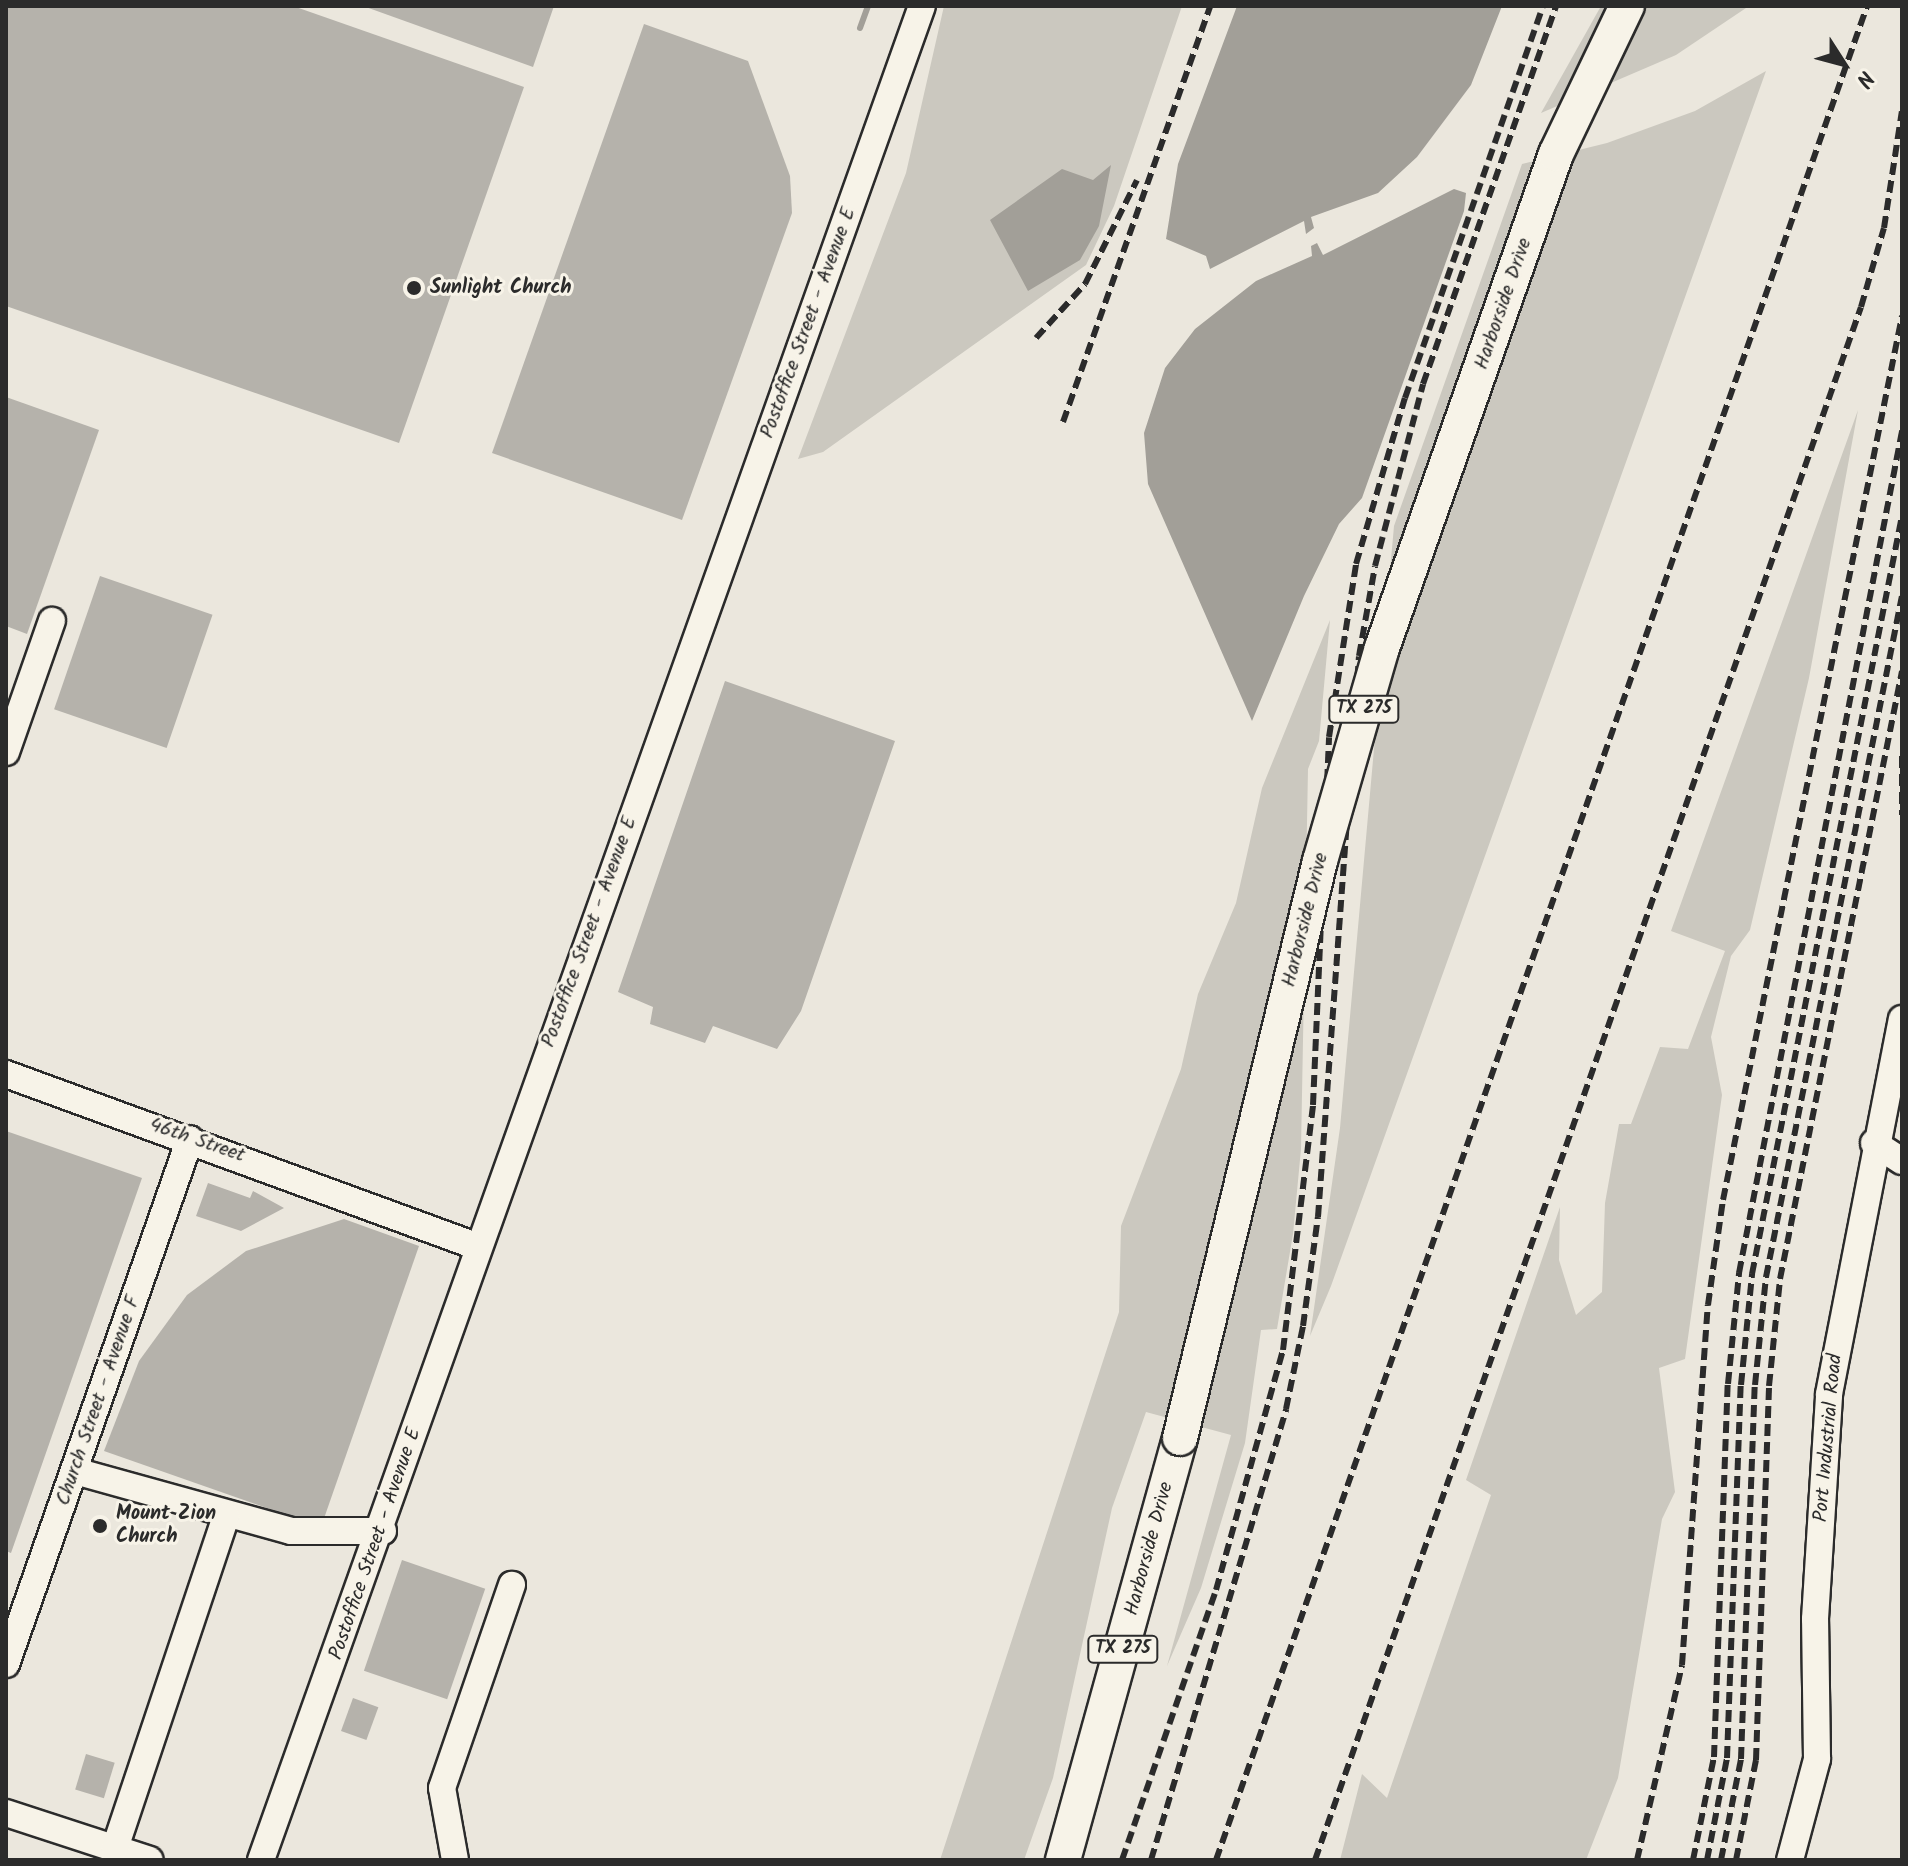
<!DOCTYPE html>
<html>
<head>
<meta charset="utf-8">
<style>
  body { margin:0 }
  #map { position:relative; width:1908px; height:1866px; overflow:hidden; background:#ebe7dd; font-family:Kalam,sans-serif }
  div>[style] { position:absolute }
  .green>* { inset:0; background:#cbc8bf }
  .water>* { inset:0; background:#a29f98 }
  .stream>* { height:6px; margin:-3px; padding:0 3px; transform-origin:3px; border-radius:3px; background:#a29f98 }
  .building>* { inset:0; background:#b5b2ab; transform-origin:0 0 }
  .roads { filter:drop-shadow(2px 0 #2b2b2b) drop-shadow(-2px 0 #2b2b2b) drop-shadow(0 2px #2b2b2b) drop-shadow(0 -2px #2b2b2b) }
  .minor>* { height:26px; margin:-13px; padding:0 13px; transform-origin:13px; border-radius:13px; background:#f7f3e8 }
  .major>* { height:34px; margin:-17px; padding:0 17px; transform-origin:17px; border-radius:17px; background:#f7f3e8 }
  .rail>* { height:6px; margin-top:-3px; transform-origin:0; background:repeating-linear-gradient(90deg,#2b2b2b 0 12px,transparent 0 18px) }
  .bridges { filter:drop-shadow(2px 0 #2b2b2b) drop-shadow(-2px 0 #2b2b2b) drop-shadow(0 2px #2b2b2b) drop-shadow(0 -2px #2b2b2b) }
  .major-bridge>* { height:34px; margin:-17px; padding:0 17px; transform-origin:17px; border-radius:17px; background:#f7f3e8 }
  .dots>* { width:22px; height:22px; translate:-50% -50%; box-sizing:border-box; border:4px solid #f7f3e8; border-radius:50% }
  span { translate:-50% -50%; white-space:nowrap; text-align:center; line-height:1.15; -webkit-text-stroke:6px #f7f3e8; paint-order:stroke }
  .shield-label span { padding:2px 6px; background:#f7f3e8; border:2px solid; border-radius:6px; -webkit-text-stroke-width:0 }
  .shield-label { font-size:18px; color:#2b2b2b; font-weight:700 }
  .poi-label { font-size:20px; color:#2b2b2b; font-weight:700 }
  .left { translate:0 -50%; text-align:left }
  .street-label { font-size:20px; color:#2b2b2b }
  .frame { position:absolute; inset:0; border:8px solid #2b2b2b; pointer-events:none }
  .north { position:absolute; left:1804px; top:24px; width:80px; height:80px; -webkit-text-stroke:6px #f7f3e8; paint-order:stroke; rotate:126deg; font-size:22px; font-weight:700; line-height:32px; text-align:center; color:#2b2b2b }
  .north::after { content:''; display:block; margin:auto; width:28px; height:36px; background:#2b2b2b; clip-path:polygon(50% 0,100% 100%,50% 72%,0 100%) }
</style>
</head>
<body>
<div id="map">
  <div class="green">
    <i style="clip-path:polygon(944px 6px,1182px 6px,1114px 206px,1086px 265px,823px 452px,798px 459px,906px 173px)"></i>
    <i style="clip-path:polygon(1601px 6px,1749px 6px,1676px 55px,1541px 113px)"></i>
    <i style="clip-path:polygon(1766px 71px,1331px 1286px,1310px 1336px,1340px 1128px,1394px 526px,1522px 164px,1607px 143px,1695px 111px)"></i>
    <i style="clip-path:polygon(1858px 410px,1809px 678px,1750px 930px,1731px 956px,1711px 1037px,1722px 1095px,1685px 1359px,1659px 1368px,1675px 1492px,1662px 1519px,1618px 1778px,1586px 1860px,1340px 1860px,1362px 1774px,1387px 1798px,1491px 1495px,1466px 1480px,1560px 1207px,1559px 1260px,1576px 1315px,1602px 1292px,1605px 1203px,1619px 1124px,1631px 1124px,1660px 1047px,1688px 1049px,1725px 951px,1671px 931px)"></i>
    <i style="clip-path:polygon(1330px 620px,1319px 741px,1308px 769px,1301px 1149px,1293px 1234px,1277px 1329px,1261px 1330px,1245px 1443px,1201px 1588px,1167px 1666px,1231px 1435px,1146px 1412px,1112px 1508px,1053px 1778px,1024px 1860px,940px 1860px,1119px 1312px,1121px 1226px,1181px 1069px,1198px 994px,1236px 903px,1262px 788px)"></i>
  </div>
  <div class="water">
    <i style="clip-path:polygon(1237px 6px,1502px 6px,1471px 85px,1417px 157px,1378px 193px,1311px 217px,1314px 228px,1306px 234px,1304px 221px,1210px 269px,1206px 256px,1166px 239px,1178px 164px)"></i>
    <i style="clip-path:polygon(1111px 165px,1099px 226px,1080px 260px,1028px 291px,990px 220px,1062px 169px,1093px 180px)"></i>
    <i style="clip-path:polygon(1454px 189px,1466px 193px,1464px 211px,1362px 498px,1339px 524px,1304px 596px,1252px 721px,1148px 484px,1144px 433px,1165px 368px,1195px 329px,1256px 281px,1312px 256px,1311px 246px,1317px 243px,1323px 255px)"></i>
  </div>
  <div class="stream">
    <i style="left:860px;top:28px;width:23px;rotate:-70deg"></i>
  </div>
  <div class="building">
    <i style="clip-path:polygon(6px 6px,293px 6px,524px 87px,399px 443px,6px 306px)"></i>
    <i style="clip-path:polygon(363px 6px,554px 6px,533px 67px)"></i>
    <i style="clip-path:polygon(644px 24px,748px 61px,790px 176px,792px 213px,682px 520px,492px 453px)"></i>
    <i style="clip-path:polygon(6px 397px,99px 430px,27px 634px,6px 626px)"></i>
    <i style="left:100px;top:576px;width:119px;height:141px;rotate:19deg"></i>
    <i style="clip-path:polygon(725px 681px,895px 741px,801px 1011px,777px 1049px,713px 1026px,705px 1043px,650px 1024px,653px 1007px,618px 992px)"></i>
    <i style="clip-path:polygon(6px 1131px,142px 1178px,11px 1553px,6px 1551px)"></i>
    <i style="clip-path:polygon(208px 1183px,250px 1198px,253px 1191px,284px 1208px,241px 1231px,196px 1216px)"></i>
    <i style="clip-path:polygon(344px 1219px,419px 1246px,321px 1527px,104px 1451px,139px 1361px,187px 1295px,246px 1251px)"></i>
    <i style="left:402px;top:1560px;width:88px;height:117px;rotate:19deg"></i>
    <i style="left:353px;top:1698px;width:27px;height:35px;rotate:20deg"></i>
    <i style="left:86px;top:1754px;width:30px;height:37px;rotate:17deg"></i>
  </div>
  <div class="roads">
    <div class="minor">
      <i style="left:6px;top:752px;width:139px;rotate:-70.7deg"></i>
      <i style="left:6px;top:1074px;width:500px;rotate:20.1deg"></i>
      <i style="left:1874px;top:1143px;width:33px;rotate:33deg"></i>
      <i style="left:75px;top:1471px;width:224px;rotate:15.5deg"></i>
      <i style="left:291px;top:1531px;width:92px"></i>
      <i style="left:6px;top:1664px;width:556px;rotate:-70.69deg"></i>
      <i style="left:6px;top:1813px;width:151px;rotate:18.1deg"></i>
      <i style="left:115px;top:1848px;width:350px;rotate:-71.5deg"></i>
      <i style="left:261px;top:1860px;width:1968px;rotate:-70.38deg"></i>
      <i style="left:455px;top:1860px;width:73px;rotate:-100.2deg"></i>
      <i style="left:442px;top:1788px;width:215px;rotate:-71deg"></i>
      <i style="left:1790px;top:1860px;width:105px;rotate:-75deg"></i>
      <i style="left:1817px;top:1759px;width:140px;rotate:-90.8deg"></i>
      <i style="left:1815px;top:1619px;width:225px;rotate:-86.4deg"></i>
      <i style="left:1829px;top:1394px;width:382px;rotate:-79deg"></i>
    </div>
    <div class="major">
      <i style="left:1063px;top:1860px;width:438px;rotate:-74.5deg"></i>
    </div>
  </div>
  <div class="rail">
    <i style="left:1036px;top:338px;width:73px;rotate:-47.8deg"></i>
    <i style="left:1085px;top:284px;width:116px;rotate:-63.4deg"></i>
    <i style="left:1063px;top:422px;width:441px;rotate:-70.5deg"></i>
    <i style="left:1902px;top:756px;width:59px;rotate:90deg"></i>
    <i style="left:1122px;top:1860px;width:286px;rotate:-70.8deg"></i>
    <i style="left:1216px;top:1590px;width:249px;rotate:-74.4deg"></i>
    <i style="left:1283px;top:1350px;width:247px;rotate:-83deg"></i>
    <i style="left:1313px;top:1105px;width:368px;rotate:-87.5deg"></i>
    <i style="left:1329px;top:737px;width:175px;rotate:-81.1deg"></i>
    <i style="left:1356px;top:564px;width:173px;rotate:-73.6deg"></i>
    <i style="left:1405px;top:398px;width:416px;rotate:-70.6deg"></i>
    <i style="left:1151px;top:1860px;width:471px;rotate:-73.3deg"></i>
    <i style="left:1286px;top:1409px;width:85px;rotate:-78.4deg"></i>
    <i style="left:1303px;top:1326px;width:110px;rotate:-82.2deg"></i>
    <i style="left:1318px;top:1217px;width:562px;rotate:-85.82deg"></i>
    <i style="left:1359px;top:656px;width:91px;rotate:-79.9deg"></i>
    <i style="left:1375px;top:566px;width:188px;rotate:-75.2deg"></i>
    <i style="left:1423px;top:384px;width:401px;rotate:-70.6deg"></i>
    <i style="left:1216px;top:1860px;width:1965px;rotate:-70.65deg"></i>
    <i style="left:1315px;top:1860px;width:1646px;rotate:-70.63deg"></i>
    <i style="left:1861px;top:307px;width:82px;rotate:-73.8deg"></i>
    <i style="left:1884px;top:228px;width:118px;rotate:-81.3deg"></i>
    <i style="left:1637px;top:1860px;width:200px;rotate:-77deg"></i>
    <i style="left:1682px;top:1665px;width:361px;rotate:-85.9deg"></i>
    <i style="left:1708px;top:1305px;width:106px;rotate:-81.9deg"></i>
    <i style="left:1723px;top:1200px;width:902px;rotate:-78.55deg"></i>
    <i style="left:1693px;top:1860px;width:105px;rotate:-78.5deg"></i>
    <i style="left:1714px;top:1757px;width:373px;rotate:-87.9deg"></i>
    <i style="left:1728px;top:1384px;width:112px;rotate:-84.3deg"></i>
    <i style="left:1739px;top:1273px;width:858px;rotate:-79.04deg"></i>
    <i style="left:1707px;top:1860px;width:104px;rotate:-78.9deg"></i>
    <i style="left:1727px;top:1758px;width:373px;rotate:-87.9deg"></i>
    <i style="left:1741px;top:1385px;width:112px;rotate:-84.3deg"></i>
    <i style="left:1752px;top:1274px;width:773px;rotate:-78.81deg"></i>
    <i style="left:1721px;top:1860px;width:103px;rotate:-78.8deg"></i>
    <i style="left:1741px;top:1759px;width:374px;rotate:-87.9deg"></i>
    <i style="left:1755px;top:1385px;width:109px;rotate:-84.2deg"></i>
    <i style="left:1766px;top:1277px;width:694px;rotate:-78.71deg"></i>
    <i style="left:1736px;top:1860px;width:102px;rotate:-78.7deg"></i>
    <i style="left:1756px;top:1760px;width:374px;rotate:-88deg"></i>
    <i style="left:1769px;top:1386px;width:108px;rotate:-84.1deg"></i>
    <i style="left:1780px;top:1279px;width:620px;rotate:-78.65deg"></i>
  </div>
  <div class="bridges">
    <div class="major-bridge">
      <i style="left:1180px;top:1438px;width:594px;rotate:-76.36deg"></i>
      <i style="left:1320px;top:861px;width:222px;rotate:-73.8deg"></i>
      <i style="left:1382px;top:648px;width:524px;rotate:-70.6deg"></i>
      <i style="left:1556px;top:154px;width:164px;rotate:-64.4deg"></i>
    </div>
  </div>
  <div class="dots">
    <i style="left:414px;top:288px;background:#2b2b2b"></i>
    <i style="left:100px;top:1526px;background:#2b2b2b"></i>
  </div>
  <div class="shield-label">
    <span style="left:1364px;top:709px">TX 275</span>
    <span style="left:1123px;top:1649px">TX 275</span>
  </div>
  <div class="poi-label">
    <span class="left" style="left:430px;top:288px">Sunlight Church</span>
    <span class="left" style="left:116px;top:1526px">Mount Zion<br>Church</span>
  </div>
  <div class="street-label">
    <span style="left:1504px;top:304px;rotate:-71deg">Harborside Drive</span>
    <span style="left:809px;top:323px;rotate:-70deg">Postoffice Street - Avenue E</span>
    <span style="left:1306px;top:920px;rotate:-76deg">Harborside Drive</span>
    <span style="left:590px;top:932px;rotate:-70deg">Postoffice Street - Avenue E</span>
    <span style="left:197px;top:1141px;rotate:19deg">46th Street</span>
    <span style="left:99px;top:1401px;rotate:-71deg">Church Street - Avenue F</span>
    <span style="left:1829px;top:1438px;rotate:-85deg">Port Industrial Road</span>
    <span style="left:376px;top:1544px;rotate:-71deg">Postoffice Street - Avenue E</span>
    <span style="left:1150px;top:1549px;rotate:-75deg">Harborside Drive</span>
  </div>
  <div class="frame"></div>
  <div class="north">N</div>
</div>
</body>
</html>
